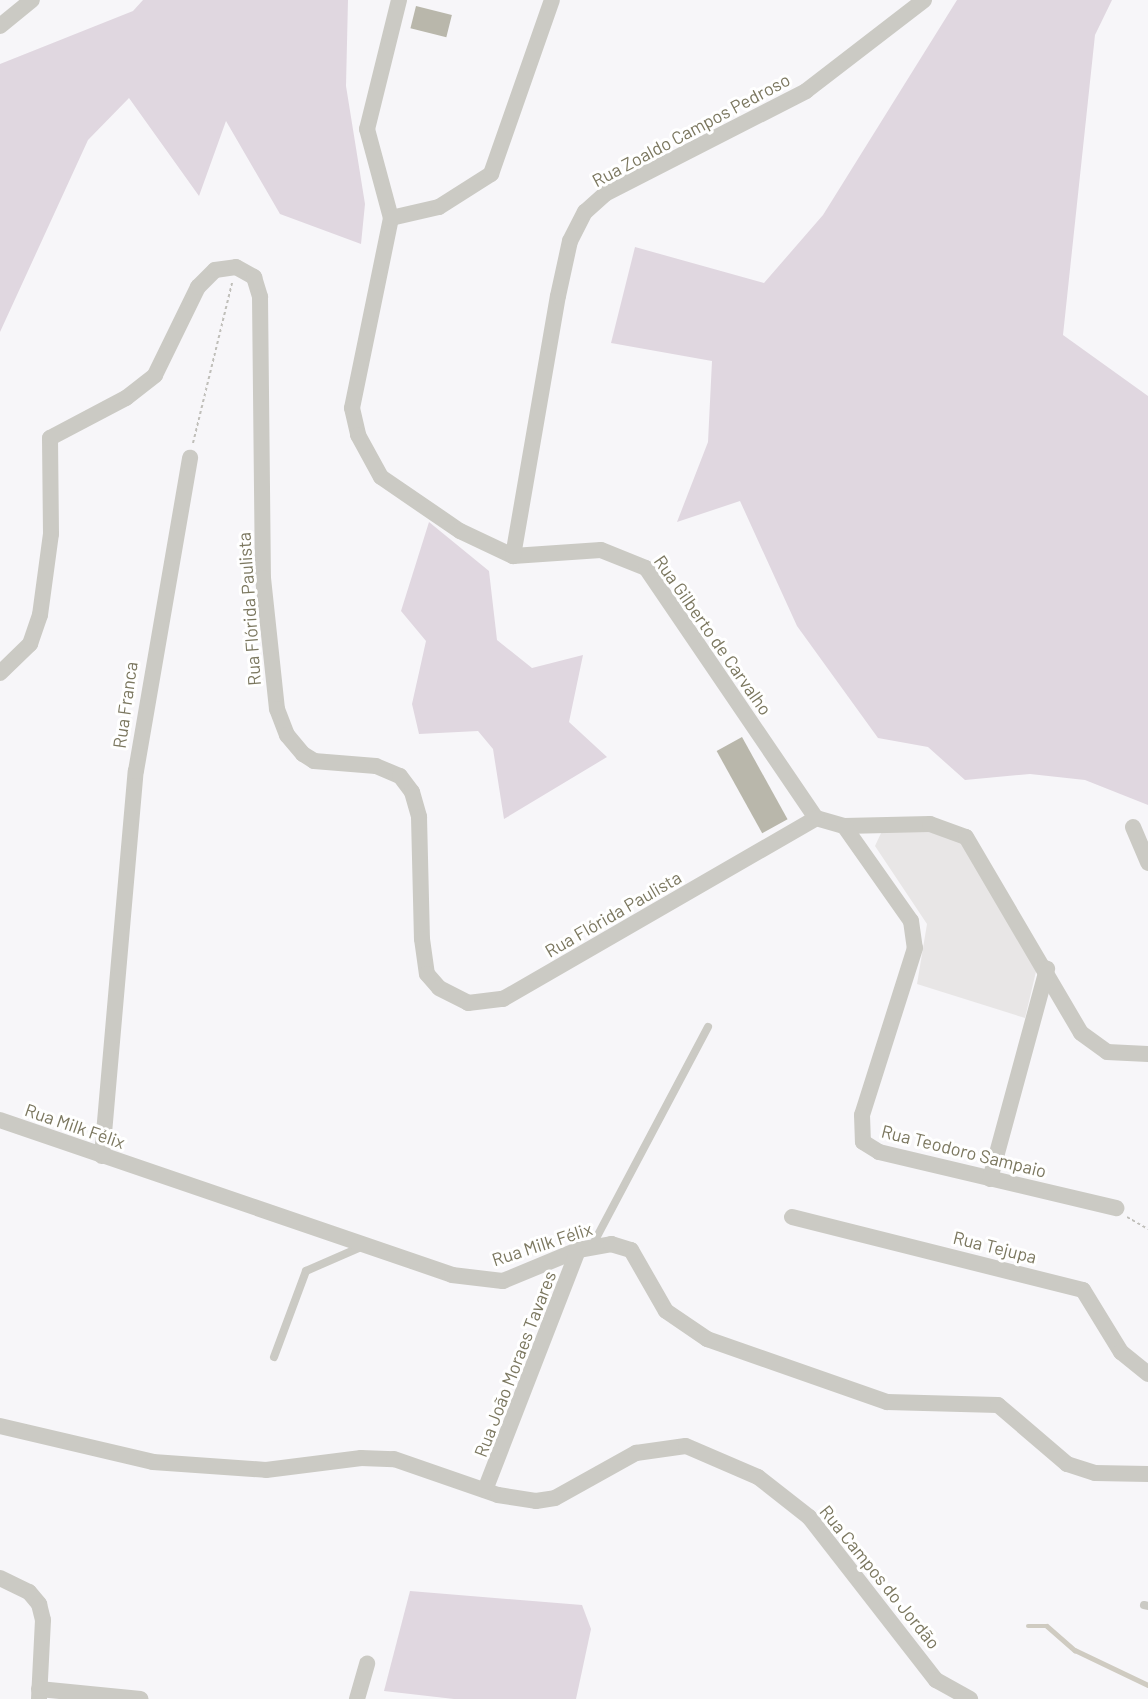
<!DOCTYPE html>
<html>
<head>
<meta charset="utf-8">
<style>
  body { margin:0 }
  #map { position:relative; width:1148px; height:1699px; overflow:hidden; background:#f7f6f9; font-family:Barlow,sans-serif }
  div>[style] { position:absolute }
  .built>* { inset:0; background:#e8e6e6 }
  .green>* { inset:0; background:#e0d7e0 }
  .stream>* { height:4.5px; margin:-2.25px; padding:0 2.25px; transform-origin:2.25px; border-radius:2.25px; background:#cfcbc1 }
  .building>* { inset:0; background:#b9b7ab; transform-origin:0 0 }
  .path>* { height:2px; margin-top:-1px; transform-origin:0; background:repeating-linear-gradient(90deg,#c0bfba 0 3px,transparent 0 6px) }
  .service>* { height:8px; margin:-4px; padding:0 4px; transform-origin:4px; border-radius:4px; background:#cbcac4 }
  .minor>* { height:16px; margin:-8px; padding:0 8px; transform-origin:8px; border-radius:8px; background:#cbcac4 }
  span { translate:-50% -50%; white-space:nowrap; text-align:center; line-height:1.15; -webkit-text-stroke:6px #fff; paint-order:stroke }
  .street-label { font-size:18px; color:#7b775f }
</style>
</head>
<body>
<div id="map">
  <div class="built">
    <i style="clip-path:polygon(921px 828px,961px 836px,1039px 959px,1025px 1018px,917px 984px,927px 924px,875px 846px,882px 831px)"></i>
  </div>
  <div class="green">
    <i style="clip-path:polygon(143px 0,348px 0,346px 86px,365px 204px,361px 244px,280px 214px,226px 121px,199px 196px,129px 98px,88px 140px,0 332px,0 64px,133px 11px)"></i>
    <i style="clip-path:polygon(957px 0,1112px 0,1095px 35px,1063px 335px,1148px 396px,1148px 805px,1085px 780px,1030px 774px,965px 780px,928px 747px,878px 738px,797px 626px,740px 501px,677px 522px,708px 442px,712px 361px,611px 343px,635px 247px,764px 283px,823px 215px)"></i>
    <i style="clip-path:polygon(429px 522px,489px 571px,497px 640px,532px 668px,583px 655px,569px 722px,607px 757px,504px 819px,493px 749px,478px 731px,419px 734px,412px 704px,426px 641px,401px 611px)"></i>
    <i style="clip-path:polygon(410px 1591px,582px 1605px,591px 1629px,576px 1699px,454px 1699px,384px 1691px)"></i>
  </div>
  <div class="stream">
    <i style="left:1028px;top:1626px;width:19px"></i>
    <i style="left:1047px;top:1626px;width:37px;rotate:41deg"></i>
    <i style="left:1075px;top:1650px;width:81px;rotate:25.6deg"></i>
  </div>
  <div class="building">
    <i style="left:416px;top:6px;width:37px;height:23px;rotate:14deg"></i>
    <i style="left:742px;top:737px;width:94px;height:29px;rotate:61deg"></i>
  </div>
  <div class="path">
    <i style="left:193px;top:443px;width:165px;rotate:-76.3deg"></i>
    <i style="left:1127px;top:1217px;width:24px;rotate:30deg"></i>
  </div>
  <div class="service">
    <i style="left:592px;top:1246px;width:248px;rotate:-62.1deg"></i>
    <i style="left:274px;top:1357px;width:92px;rotate:-69.6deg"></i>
    <i style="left:306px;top:1271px;width:60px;rotate:-23.6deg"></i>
    <i style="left:1144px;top:1605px;width:4px;rotate:14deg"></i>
  </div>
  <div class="minor">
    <i style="left:399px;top:0;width:133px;rotate:103.9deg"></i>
    <i style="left:367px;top:129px;width:92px;rotate:74.9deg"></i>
    <i style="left:391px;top:218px;width:194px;rotate:101.6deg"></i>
    <i style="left:352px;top:408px;width:28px;rotate:77deg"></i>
    <i style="left:358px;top:435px;width:48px;rotate:61.3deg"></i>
    <i style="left:381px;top:477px;width:96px;rotate:34.4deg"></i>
    <i style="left:460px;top:531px;width:59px;rotate:25.3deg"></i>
    <i style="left:513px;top:556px;width:88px;rotate:-3.9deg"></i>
    <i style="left:601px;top:550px;width:48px;rotate:21.8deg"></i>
    <i style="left:646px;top:568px;width:302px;rotate:55.8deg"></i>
    <i style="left:816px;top:818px;width:29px;rotate:16deg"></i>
    <i style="left:844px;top:826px;width:86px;rotate:-1.3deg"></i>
    <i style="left:930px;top:824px;width:38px;rotate:20deg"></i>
    <i style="left:966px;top:837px;width:227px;rotate:59.6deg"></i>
    <i style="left:1081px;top:1033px;width:32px;rotate:36deg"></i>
    <i style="left:1107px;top:1052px;width:41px;rotate:2.8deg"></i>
    <i style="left:0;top:26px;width:41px;rotate:-39.1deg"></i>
    <i style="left:391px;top:218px;width:49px;rotate:-12.9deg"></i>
    <i style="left:439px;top:207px;width:62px;rotate:-32.4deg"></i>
    <i style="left:491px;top:174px;width:184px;rotate:-70.7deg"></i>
    <i style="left:513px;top:556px;width:264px;rotate:-80.2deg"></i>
    <i style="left:558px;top:296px;width:56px;rotate:-77.7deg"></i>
    <i style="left:570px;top:241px;width:33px;rotate:-63deg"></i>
    <i style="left:585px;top:212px;width:27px;rotate:-42deg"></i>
    <i style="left:605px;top:194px;width:226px;rotate:-27.1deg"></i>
    <i style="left:806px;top:91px;width:149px;rotate:-37.6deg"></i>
    <i style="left:0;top:673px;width:42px;rotate:-44deg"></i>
    <i style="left:30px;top:644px;width:31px;rotate:-71deg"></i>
    <i style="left:40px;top:615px;width:82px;rotate:-82.3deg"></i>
    <i style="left:51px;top:534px;width:96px;rotate:-90.6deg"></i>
    <i style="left:50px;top:438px;width:86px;rotate:-27.8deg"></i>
    <i style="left:126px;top:398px;width:37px;rotate:-38deg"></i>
    <i style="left:155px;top:375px;width:98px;rotate:-64deg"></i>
    <i style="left:198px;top:287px;width:24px;rotate:-45deg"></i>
    <i style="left:215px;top:270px;width:21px;rotate:-8deg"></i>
    <i style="left:236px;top:267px;width:21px;rotate:29deg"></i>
    <i style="left:254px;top:277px;width:21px;rotate:73deg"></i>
    <i style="left:260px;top:297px;width:281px;rotate:89.4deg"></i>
    <i style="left:263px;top:578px;width:132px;rotate:83.9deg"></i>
    <i style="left:277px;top:709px;width:28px;rotate:69deg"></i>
    <i style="left:287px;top:735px;width:25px;rotate:50deg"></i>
    <i style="left:303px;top:754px;width:13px;rotate:32deg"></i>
    <i style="left:314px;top:761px;width:62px;rotate:4.6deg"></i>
    <i style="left:376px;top:766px;width:26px;rotate:23deg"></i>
    <i style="left:400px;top:776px;width:20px;rotate:53deg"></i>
    <i style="left:412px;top:792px;width:26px;rotate:74deg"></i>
    <i style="left:419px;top:817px;width:122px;rotate:88.6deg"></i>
    <i style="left:422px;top:939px;width:35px;rotate:82deg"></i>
    <i style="left:427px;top:974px;width:18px;rotate:49deg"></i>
    <i style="left:439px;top:988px;width:33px;rotate:27deg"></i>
    <i style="left:468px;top:1003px;width:35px;rotate:-7deg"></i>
    <i style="left:503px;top:999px;width:362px;rotate:-30deg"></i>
    <i style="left:844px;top:826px;width:116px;rotate:54.8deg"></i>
    <i style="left:911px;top:921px;width:27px;rotate:82deg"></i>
    <i style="left:915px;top:948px;width:175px;rotate:107.6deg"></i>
    <i style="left:862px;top:1115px;width:27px;rotate:88deg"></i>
    <i style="left:863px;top:1142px;width:19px;rotate:32deg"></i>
    <i style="left:879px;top:1152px;width:244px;rotate:13.3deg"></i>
    <i style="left:1133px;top:827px;width:39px;rotate:67deg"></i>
    <i style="left:0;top:1120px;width:478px;rotate:18.9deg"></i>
    <i style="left:452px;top:1275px;width:51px;rotate:6.7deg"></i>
    <i style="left:503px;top:1281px;width:81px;rotate:-22.5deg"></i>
    <i style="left:578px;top:1250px;width:34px;rotate:-10deg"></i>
    <i style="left:611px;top:1244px;width:21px;rotate:17deg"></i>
    <i style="left:631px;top:1250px;width:70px;rotate:60.2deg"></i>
    <i style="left:666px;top:1311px;width:50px;rotate:34.3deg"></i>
    <i style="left:707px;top:1339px;width:191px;rotate:19.3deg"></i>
    <i style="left:887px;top:1402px;width:111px;rotate:1.5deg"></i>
    <i style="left:998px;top:1405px;width:91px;rotate:40.5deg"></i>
    <i style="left:1067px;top:1464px;width:29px;rotate:18deg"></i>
    <i style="left:1095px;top:1473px;width:53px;rotate:1.1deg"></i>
    <i style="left:102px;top:1156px;width:386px;rotate:-85deg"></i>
    <i style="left:136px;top:771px;width:318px;rotate:-80.2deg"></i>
    <i style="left:990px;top:1179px;width:218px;rotate:-74.8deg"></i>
    <i style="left:792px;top:1217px;width:300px;rotate:14.1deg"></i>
    <i style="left:1083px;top:1290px;width:73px;rotate:58.5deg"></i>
    <i style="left:1121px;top:1352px;width:35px;rotate:39deg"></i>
    <i style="left:0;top:1426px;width:157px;rotate:13.2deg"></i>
    <i style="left:153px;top:1462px;width:113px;rotate:4deg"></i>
    <i style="left:266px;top:1470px;width:96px;rotate:-7.2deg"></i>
    <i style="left:361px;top:1458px;width:33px;rotate:2deg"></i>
    <i style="left:394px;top:1459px;width:110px;rotate:19.1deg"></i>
    <i style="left:498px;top:1495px;width:38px;rotate:9deg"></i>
    <i style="left:536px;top:1501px;width:19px;rotate:-9deg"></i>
    <i style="left:555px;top:1498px;width:93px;rotate:-29.1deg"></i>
    <i style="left:636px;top:1453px;width:50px;rotate:-8deg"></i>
    <i style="left:686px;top:1446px;width:78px;rotate:23.3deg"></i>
    <i style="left:758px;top:1477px;width:65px;rotate:38.1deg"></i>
    <i style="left:809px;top:1517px;width:207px;rotate:52.1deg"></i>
    <i style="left:936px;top:1680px;width:39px;rotate:29deg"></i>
    <i style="left:485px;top:1490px;width:257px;rotate:-68.8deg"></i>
    <i style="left:0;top:1578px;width:32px;rotate:26deg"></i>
    <i style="left:29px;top:1592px;width:16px;rotate:50deg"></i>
    <i style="left:39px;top:1604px;width:16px;rotate:76deg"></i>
    <i style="left:43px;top:1620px;width:79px;rotate:92.9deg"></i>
    <i style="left:39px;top:1689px;width:102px;rotate:5.6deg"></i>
    <i style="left:357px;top:1699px;width:37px;rotate:-74deg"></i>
  </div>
  <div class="street-label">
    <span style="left:691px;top:130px;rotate:-28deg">Rua Zoaldo Campos Pedroso</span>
    <span style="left:249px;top:609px;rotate:-94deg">Rua Flórida Paulista</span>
    <span style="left:713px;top:635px;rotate:55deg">Rua Gilberto de Carvalho</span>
    <span style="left:125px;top:705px;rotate:-82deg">Rua Franca</span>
    <span style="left:613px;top:914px;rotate:-30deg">Rua Flórida Paulista</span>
    <span style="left:75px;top:1126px;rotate:19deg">Rua Milk Félix</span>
    <span style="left:964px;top:1151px;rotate:14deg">Rua Teodoro Sampaio</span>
    <span style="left:542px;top:1244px;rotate:-18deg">Rua Milk Félix</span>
    <span style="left:995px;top:1247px;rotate:14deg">Rua Tejupa</span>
    <span style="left:515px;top:1364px;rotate:-69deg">Rua João Moraes Tavares</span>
    <span style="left:880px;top:1577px;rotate:51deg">Rua Campos do Jordão</span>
  </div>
</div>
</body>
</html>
